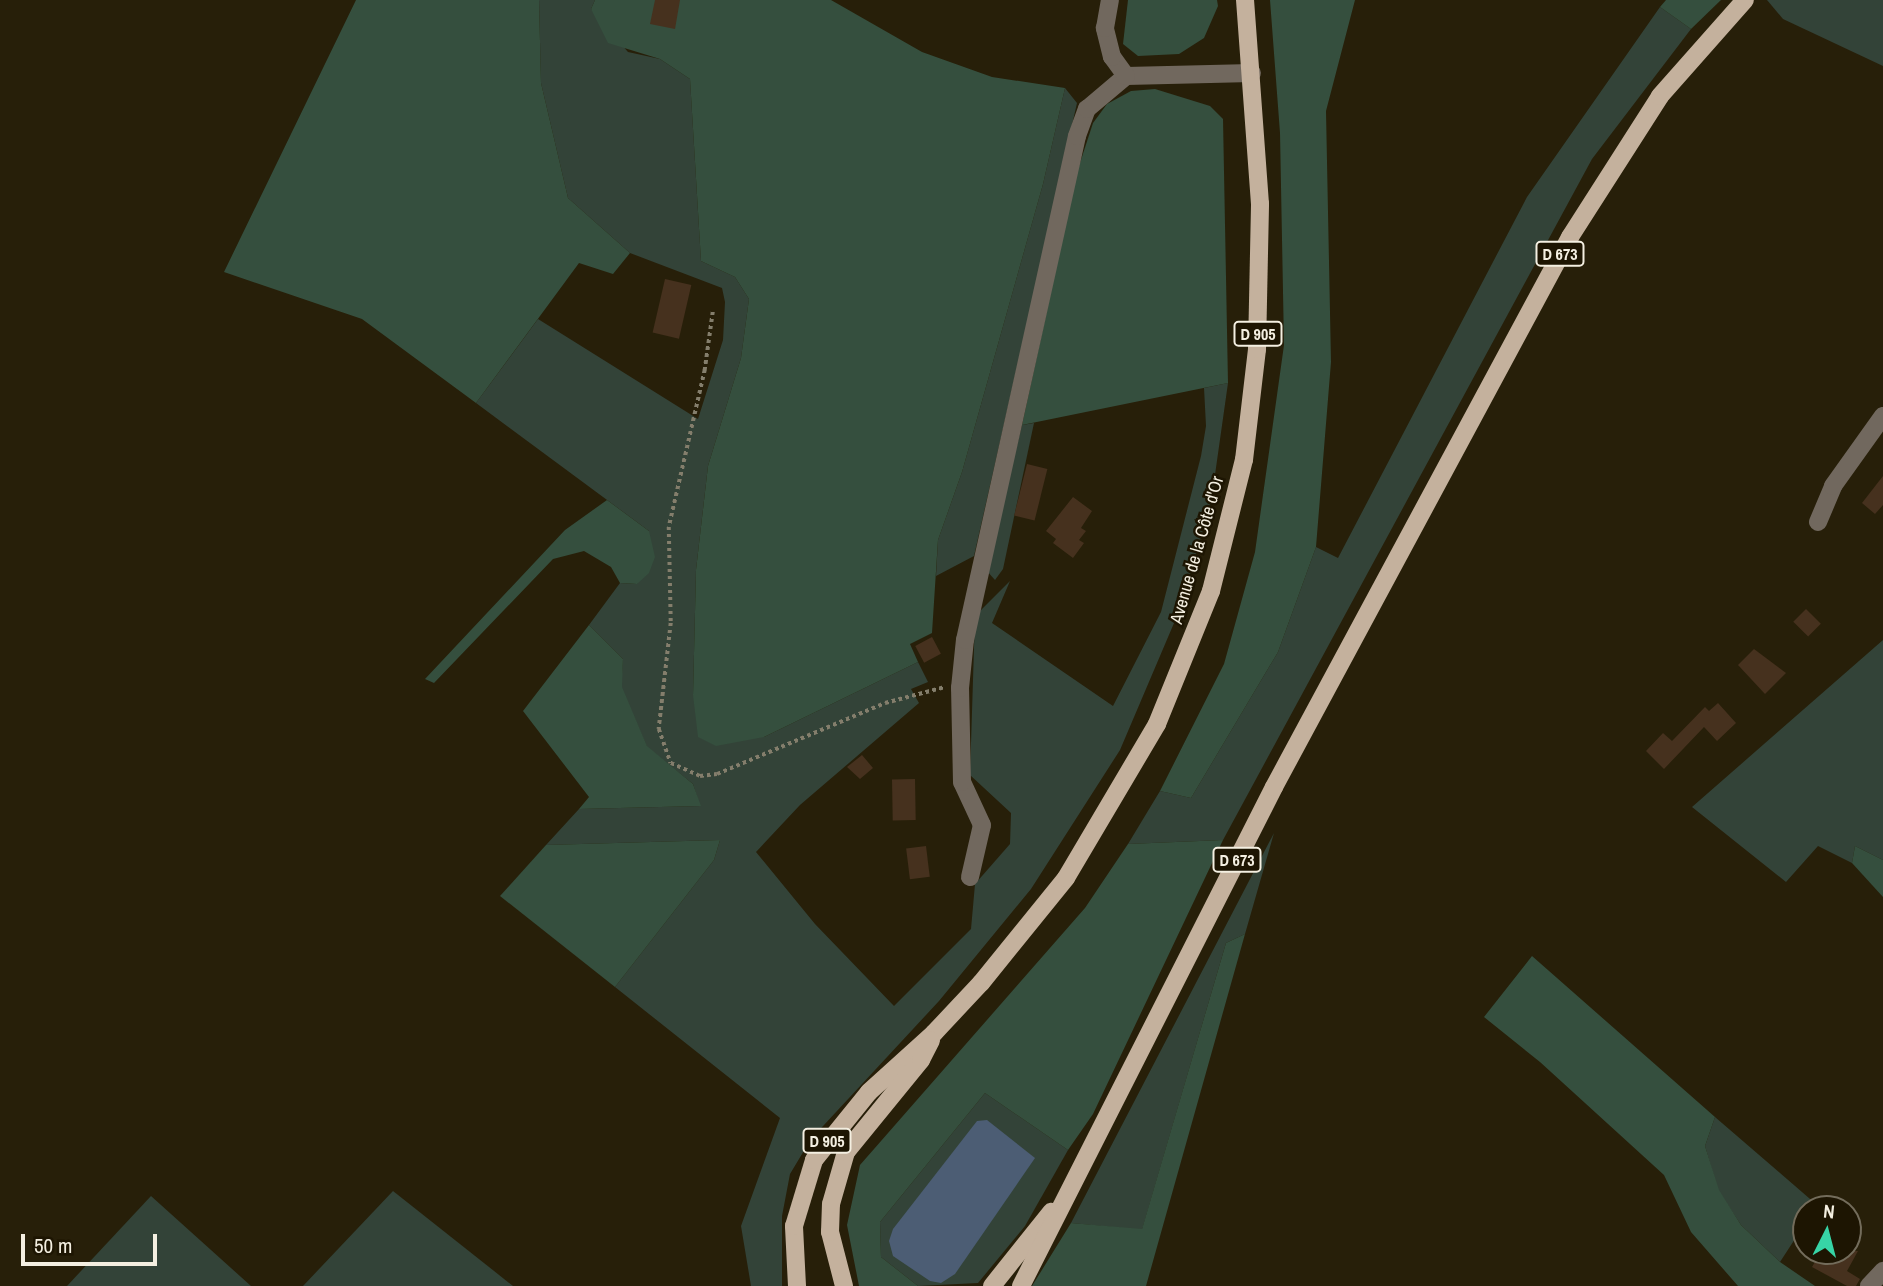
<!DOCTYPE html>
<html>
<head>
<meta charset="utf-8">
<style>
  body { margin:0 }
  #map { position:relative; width:1883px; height:1286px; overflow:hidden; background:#271f09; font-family:"Archivo Narrow",sans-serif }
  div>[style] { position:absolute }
  .green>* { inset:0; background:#334338 }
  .forest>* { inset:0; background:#354f3e }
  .water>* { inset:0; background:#4c5d74 }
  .building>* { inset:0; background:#46311e; transform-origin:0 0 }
  .path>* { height:3.5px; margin-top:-1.75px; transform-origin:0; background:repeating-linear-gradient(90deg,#847e6c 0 3.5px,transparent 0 7px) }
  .street>* { height:18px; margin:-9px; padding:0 9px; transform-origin:9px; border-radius:9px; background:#71685e }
  .primary>* { height:18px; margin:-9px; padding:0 9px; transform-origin:9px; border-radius:9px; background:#c4b19d }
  span { translate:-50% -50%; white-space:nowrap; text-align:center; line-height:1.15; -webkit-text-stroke:5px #1d1502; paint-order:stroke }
  .shield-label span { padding:2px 5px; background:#1d1502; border:2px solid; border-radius:5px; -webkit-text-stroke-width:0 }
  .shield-label { font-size:16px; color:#f4efe1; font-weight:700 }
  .street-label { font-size:18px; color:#f4efe1 }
  .north { position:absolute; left:1792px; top:1195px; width:70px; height:70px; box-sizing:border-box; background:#1d1502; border:2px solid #736c5b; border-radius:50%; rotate:6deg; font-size:19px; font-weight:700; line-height:28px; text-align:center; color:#f4efe1 }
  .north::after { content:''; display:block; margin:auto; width:24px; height:32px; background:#37d4a6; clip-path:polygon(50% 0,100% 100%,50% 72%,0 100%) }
  .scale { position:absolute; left:21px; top:1234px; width:136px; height:32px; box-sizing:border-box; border:4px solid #f4efe1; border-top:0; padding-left:9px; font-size:21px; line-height:24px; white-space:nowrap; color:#f4efe1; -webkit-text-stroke:5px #1d1502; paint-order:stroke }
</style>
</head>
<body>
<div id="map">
  <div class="green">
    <i style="clip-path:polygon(539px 0,595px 0,591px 9px,628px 52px,660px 59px,690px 79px,701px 261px,735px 277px,749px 299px,741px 358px,708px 466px,696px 570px,693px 695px,764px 737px,918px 662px,928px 682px,911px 689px,919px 703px,800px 805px,756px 852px,815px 924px,894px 1006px,971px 929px,975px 884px,1010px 844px,1011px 813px,970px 775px,975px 616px,1010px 581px,992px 623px,1113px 706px,1161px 612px,1201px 456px,1206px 426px,1204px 388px,1228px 383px,1211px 503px,1180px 609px,1120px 750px,1031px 889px,939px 1001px,811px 1139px,790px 1174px,782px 1216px,782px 1286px,751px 1286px,741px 1226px,780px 1118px,615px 987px,714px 860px,720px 840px,546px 845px,579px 809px,700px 806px,693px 784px,647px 747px,621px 687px,623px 659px,589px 625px,620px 583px,637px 584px,649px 531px,476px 403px,538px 319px,698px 419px,723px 340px,725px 302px,722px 288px,630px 253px,568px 198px,541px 83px)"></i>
    <i style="clip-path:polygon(1767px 0,1883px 0,1883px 66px,1783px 19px)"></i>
    <i style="clip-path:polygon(1660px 7px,1691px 29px,1592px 159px,1223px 840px,1128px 844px,1160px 791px,1191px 798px,1278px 652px,1316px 547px,1338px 558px,1527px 197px)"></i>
    <i style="clip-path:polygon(1065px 88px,1077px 103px,974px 556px,936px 576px,938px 540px,962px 472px,1043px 184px)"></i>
    <i style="clip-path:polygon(1034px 423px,1003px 569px,995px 580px,986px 570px,1022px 425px)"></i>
    <i style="clip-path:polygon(1883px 640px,1883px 860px,1855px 846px,1852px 863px,1818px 846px,1786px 882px,1692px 807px)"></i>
    <i style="clip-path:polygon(1274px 833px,1245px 934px,1226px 943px,1142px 1230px,1071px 1223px)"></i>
    <i style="clip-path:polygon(985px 1093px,1068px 1150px,1025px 1226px,978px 1283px,918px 1286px,881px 1257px,880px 1222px)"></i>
    <i style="clip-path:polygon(1715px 1117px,1817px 1205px,1806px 1209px,1806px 1222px,1780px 1262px,1741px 1225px,1718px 1190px,1705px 1146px)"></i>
    <i style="clip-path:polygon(393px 1191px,513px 1286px,303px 1286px)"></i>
    <i style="clip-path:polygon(151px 1196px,251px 1286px,67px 1286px)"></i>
  </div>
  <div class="forest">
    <i style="clip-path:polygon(356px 0,539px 0,541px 83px,568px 198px,630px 253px,613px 274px,579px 263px,476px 403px,362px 319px,224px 272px)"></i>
    <i style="clip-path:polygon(595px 0,831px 0,922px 52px,992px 77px,1065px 88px,1043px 184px,962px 472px,938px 540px,932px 633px,910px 644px,918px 662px,764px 737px,716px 746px,698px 737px,693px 695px,696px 570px,708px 466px,741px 358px,749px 299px,735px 277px,701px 261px,690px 79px,660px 59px,608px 43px,591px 9px)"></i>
    <i style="clip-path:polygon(1128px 0,1217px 0,1218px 6px,1204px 38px,1179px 54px,1138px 56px,1123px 44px)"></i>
    <i style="clip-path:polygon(1270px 0,1355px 0,1326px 111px,1331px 362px,1316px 547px,1278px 652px,1191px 798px,1160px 791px,1224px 664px,1255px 552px,1284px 345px,1280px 133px)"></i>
    <i style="clip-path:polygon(1666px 0,1721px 0,1691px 29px,1660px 7px)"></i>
    <i style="clip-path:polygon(1155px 89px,1210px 106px,1223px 119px,1228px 383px,1022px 425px,1077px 172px,1093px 123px,1107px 104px,1131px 91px)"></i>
    <i style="clip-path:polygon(607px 500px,649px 531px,655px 557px,649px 573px,637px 584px,620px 583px,611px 567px,584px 551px,553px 559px,434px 683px,425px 679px,565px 530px)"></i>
    <i style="clip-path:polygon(589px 625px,623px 659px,622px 687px,647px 746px,693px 784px,701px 806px,579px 809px,589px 797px,523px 711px)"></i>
    <i style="clip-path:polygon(720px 840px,714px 860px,615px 987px,500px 896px,546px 845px)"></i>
    <i style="clip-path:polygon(1223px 840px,1093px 1114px,1068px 1150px,985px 1093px,880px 1222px,881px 1257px,918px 1286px,859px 1286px,847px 1225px,860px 1165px,1085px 908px,1128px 844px)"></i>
    <i style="clip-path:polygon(1855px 846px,1883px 860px,1883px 897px,1852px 863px)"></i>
    <i style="clip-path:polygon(1245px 934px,1146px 1286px,1032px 1286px,1071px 1223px,1142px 1229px,1226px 943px)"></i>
    <i style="clip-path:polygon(1532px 956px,1715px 1117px,1705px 1146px,1719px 1190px,1741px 1225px,1780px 1262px,1815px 1286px,1738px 1286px,1691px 1232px,1664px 1175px,1540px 1062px,1484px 1017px)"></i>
  </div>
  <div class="water">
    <i style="clip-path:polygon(987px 1120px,1035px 1158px,955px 1274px,941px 1283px,930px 1281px,893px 1256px,889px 1241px,893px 1229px,977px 1121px)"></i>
  </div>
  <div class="building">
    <i style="clip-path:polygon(655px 0,680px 0,675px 29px,650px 24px)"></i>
    <i style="left:665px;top:279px;width:27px;height:55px;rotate:13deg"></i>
    <i style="left:1027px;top:464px;width:21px;height:53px;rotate:14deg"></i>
    <i style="clip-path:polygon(1883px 476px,1883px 505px,1875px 514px,1862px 503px)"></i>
    <i style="clip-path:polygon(1073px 497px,1092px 511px,1081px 528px,1086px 531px,1079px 540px,1084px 543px,1073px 558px,1053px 543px,1056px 539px,1046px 531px)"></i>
    <i style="left:1806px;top:609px;width:21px;height:18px;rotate:45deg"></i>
    <i style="left:932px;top:637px;width:19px;height:19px;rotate:62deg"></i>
    <i style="clip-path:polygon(1754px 649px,1786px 673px,1765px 694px,1738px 665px)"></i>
    <i style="clip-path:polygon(1718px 703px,1736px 723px,1717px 741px,1704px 727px,1664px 769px,1646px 751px,1663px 733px,1672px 741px,1705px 707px,1709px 711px)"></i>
    <i style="clip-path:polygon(862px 755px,873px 768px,860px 779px,847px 767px)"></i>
    <i style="left:915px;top:779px;width:41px;height:23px;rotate:89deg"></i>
    <i style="left:926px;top:846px;width:31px;height:20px;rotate:83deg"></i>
    <i style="clip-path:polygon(1830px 1251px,1858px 1251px,1847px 1271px,1860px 1279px,1856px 1286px,1847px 1286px,1812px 1267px,1819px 1255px,1826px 1259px)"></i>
  </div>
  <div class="path">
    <i style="left:713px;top:312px;width:59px;rotate:97.9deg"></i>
    <i style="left:705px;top:370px;width:161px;rotate:102.9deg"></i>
    <i style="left:669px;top:527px;width:96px;rotate:88.8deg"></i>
    <i style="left:671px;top:623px;width:107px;rotate:96.5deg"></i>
    <i style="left:659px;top:729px;width:36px;rotate:71deg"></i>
    <i style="left:671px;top:763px;width:32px;rotate:24deg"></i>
    <i style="left:700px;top:776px;width:17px;rotate:-7deg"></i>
    <i style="left:717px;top:774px;width:182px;rotate:-22.9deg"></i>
    <i style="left:885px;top:703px;width:62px;rotate:-14.9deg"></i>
  </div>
  <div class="street">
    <i style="left:1126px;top:76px;width:126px;rotate:-1.4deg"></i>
    <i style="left:1818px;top:522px;width:39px;rotate:-67deg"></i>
    <i style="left:1833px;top:486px;width:86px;rotate:-54.5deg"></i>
    <i style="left:970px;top:877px;width:53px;rotate:-77deg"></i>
    <i style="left:982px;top:825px;width:47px;rotate:-114.9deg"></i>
    <i style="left:962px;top:782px;width:94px;rotate:-91.2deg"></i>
    <i style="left:960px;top:688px;width:48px;rotate:-84.1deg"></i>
    <i style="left:965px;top:640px;width:516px;rotate:-77.47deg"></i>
    <i style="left:1077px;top:136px;width:29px;rotate:-70deg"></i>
    <i style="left:1087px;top:109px;width:51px;rotate:-40.2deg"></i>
    <i style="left:1126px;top:76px;width:24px;rotate:-126deg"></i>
    <i style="left:1112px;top:57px;width:30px;rotate:-104deg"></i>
    <i style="left:1105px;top:28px;width:28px;rotate:-80deg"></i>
    <i style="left:1869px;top:1286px;width:21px;rotate:-47deg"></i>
  </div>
  <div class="primary">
    <i style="left:797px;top:1286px;width:60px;rotate:-92.9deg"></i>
    <i style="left:794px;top:1226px;width:69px;rotate:-73.1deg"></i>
    <i style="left:814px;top:1160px;width:87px;rotate:-51deg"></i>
    <i style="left:869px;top:1092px;width:88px;rotate:-42.2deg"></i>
    <i style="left:934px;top:1033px;width:69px;rotate:-46.8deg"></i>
    <i style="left:981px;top:983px;width:135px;rotate:-51deg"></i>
    <i style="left:1066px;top:878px;width:179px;rotate:-59.4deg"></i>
    <i style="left:1157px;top:724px;width:144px;rotate:-67.9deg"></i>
    <i style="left:1211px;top:591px;width:135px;rotate:-75.9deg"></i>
    <i style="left:1244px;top:460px;width:112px;rotate:-83.3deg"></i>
    <i style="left:1257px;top:349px;width:145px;rotate:-88.8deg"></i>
    <i style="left:1260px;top:204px;width:205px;rotate:-94.2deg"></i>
    <i style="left:844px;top:1286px;width:56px;rotate:-104.5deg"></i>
    <i style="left:830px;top:1232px;width:28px;rotate:-88deg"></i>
    <i style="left:831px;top:1204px;width:54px;rotate:-73.9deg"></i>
    <i style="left:846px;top:1152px;width:119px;rotate:-50.8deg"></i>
    <i style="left:921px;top:1060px;width:22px;rotate:-63deg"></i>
    <i style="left:992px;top:1286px;width:95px;rotate:-51.4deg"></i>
    <i style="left:1021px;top:1286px;width:559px;rotate:-63.11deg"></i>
    <i style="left:1274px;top:787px;width:625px;rotate:-61.71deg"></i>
    <i style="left:1570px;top:237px;width:167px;rotate:-57.4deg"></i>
    <i style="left:1660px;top:96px;width:128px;rotate:-48.5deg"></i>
  </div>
  <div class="shield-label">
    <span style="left:1560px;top:254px">D 673</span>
    <span style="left:1258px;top:334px">D 905</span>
    <span style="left:1237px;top:860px">D 673</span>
    <span style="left:827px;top:1141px">D 905</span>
  </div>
  <div class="street-label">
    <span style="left:1197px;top:550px;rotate:-74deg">Avenue de la Côte d'Or</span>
  </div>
  <div class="north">N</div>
  <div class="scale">50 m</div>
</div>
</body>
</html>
